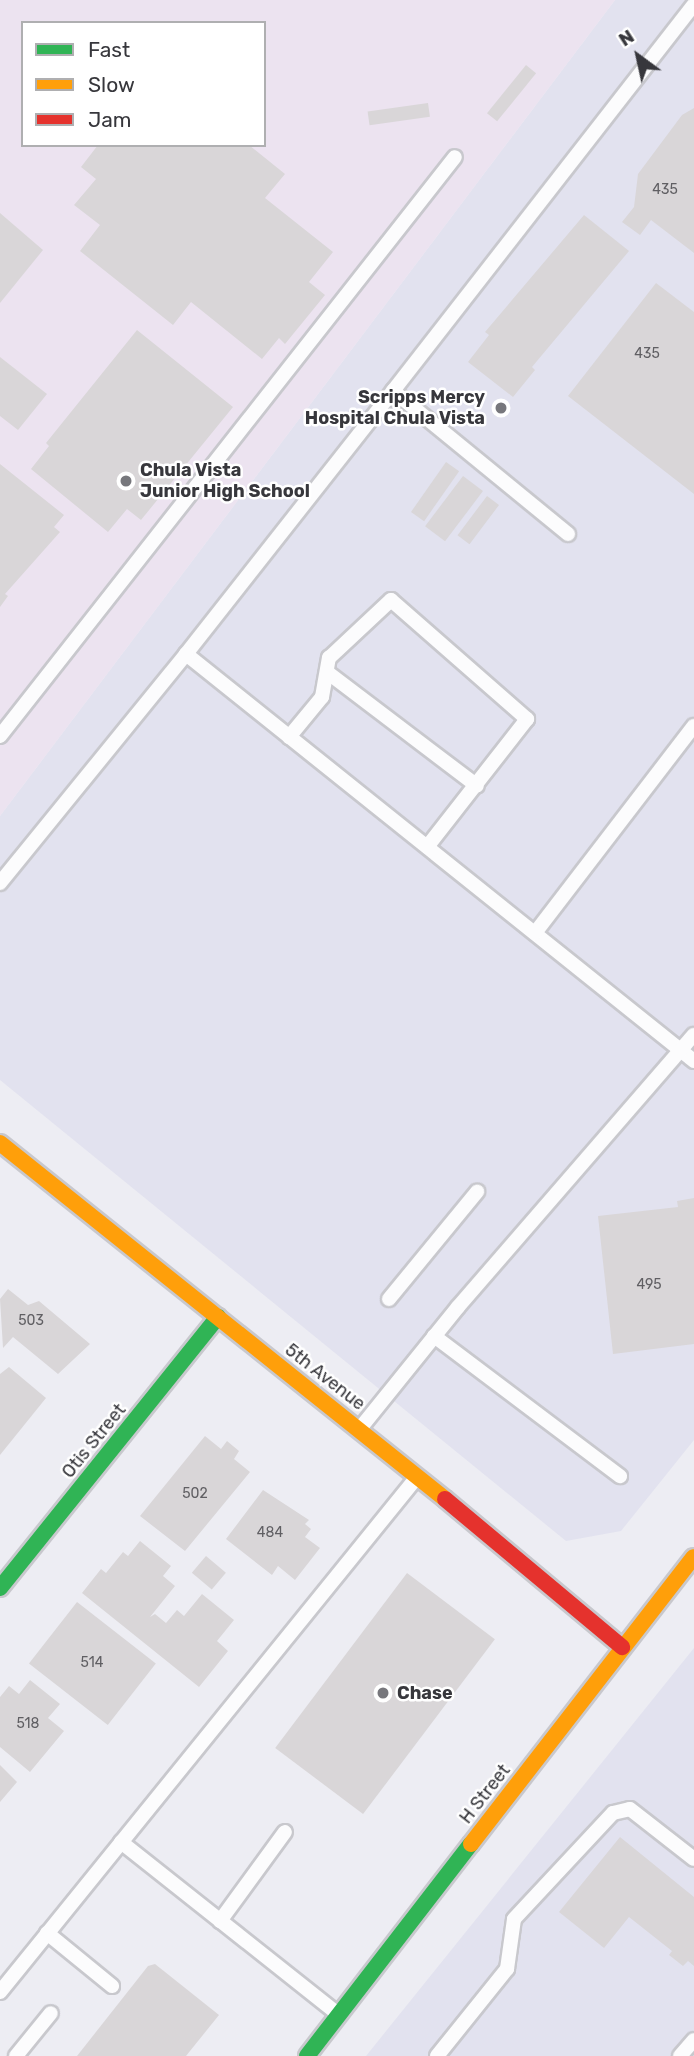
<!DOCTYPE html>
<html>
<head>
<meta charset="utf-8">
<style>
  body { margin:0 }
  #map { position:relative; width:694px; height:2056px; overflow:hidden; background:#ededf3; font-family:Rubik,sans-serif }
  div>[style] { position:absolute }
  .built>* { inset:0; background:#e2e2ef }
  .education>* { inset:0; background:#ece3f0 }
  .building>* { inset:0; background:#d9d6d8; transform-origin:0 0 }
  .roads { filter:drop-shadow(2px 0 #c8c8cd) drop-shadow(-2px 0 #c8c8cd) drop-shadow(0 2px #c8c8cd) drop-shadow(0 -2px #c8c8cd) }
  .lane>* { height:14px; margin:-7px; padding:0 7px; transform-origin:7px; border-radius:7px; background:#fcfcfd }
  .fast>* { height:16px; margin:-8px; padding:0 8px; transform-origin:8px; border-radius:8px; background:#30b455 }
  .slow>* { height:16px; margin:-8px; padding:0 8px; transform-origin:8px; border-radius:8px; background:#ff9f0a }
  .jam>* { height:16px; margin:-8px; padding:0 8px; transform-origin:8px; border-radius:8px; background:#e5322d }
  .dots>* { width:19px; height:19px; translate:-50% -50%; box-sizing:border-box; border:4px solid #fff; border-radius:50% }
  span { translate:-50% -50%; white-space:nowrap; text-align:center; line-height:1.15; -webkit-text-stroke:5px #fff; paint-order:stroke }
  .number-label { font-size:14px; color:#605f63 }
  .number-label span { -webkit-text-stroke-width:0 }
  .poi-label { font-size:18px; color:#37373c; font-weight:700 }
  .right { translate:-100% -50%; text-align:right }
  .left { translate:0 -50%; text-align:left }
  .street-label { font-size:18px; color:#37373c }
  .legend { position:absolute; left:21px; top:21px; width:245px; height:126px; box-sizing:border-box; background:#fff; border:2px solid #afafb1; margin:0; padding:9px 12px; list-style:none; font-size:21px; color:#37373c }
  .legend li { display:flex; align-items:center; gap:14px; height:35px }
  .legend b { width:35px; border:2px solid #afafb1 }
  .north { position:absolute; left:603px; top:21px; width:70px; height:70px; -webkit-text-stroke:5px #fff; paint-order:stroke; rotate:327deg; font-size:19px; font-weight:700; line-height:28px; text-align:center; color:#37373c }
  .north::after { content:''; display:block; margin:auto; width:24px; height:32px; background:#37373c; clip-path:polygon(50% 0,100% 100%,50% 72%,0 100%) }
</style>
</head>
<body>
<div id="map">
  <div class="built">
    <i style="clip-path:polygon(615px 0,694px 0,694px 1440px,621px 1531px,566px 1541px,0 1080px,0 816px)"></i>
    <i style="clip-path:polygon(694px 1648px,694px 2056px,366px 2056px)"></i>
  </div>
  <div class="education">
    <i style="clip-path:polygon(evenodd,0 0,615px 0,0 816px,0 0,23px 23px,264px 23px,264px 145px,23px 145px,23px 23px)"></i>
  </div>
  <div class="building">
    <i style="left:526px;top:65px;width:13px;height:62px;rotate:39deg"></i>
    <i style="left:428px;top:103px;width:14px;height:61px;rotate:82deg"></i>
    <i style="clip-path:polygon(694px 108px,694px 253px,651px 220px,640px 235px,622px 222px,634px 207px,638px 174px,682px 115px)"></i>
    <i style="clip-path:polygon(98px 145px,249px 145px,285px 174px,265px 198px,333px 252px,309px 282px,325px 295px,285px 344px,279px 338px,262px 359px,191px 302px,173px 325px,80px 251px,100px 225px,74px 205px,96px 179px,81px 167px)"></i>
    <i style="clip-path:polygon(0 213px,43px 250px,0 303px)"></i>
    <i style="clip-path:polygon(584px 215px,629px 251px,532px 367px,535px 370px,513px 397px,468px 362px,489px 335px,485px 332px)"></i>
    <i style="clip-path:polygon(656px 283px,694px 312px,694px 494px,568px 396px)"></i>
    <i style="clip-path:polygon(137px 330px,233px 407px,141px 520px,127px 509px,108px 532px,31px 469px,49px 446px,46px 443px)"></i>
    <i style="clip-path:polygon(0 357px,47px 394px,18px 430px,0 416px)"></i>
    <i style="left:446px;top:462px;width:16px;height:61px;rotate:35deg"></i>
    <i style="clip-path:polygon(0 464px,64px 515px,54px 527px,60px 532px,5px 594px,8px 596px,0 607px)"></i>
    <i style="left:463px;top:476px;width:25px;height:63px;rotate:37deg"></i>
    <i style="left:487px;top:496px;width:15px;height:49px;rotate:37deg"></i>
    <i style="clip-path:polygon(694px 1198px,694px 1344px,613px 1354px,598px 1216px,678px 1207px,677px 1201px)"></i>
    <i style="clip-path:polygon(8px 1289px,28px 1305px,39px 1301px,90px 1344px,58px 1374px,13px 1337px,3px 1348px,0 1299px)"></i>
    <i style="clip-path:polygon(9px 1367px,46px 1398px,0 1455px,0 1374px)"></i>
    <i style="clip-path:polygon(205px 1436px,221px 1449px,227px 1441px,239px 1451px,234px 1459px,250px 1472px,185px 1551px,140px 1516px)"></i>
    <i style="clip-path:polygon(263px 1490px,309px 1520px,305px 1524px,311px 1529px,305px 1537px,320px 1548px,295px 1580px,278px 1566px,272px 1575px,226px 1539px)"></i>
    <i style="clip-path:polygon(140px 1541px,171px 1566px,163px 1576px,175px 1586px,150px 1617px,155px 1614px,166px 1623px,177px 1610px,184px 1616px,202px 1594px,234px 1620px,217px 1641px,228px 1651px,199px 1687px,82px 1593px,101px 1569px,106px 1573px,123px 1552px,128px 1556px)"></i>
    <i style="left:206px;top:1556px;width:26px;height:22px;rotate:40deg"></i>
    <i style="left:407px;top:1573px;width:110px;height:219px;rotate:37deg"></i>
    <i style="left:77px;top:1602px;width:100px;height:78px;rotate:38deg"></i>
    <i style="clip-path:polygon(30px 1680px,60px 1704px,48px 1718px,64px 1731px,30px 1772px,0 1747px,0 1697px,9px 1686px,19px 1694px)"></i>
    <i style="clip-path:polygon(0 1765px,17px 1782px,0 1802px)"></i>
    <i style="clip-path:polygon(620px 1837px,694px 1897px,694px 1966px,688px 1961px,683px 1966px,669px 1955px,672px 1951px,629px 1917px,604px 1948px,559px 1912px)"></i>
    <i style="clip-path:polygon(155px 1964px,219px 2015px,186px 2056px,77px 2056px,148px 1966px)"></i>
  </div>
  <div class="roads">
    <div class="lane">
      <i style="left:393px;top:391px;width:489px;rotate:-52.1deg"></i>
      <i style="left:568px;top:534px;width:226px;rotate:-140.7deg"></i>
      <i style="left:393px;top:391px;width:335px;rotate:128.2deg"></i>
      <i style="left:186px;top:654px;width:651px;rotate:38.7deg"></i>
      <i style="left:327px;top:672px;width:188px;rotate:37.2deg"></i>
      <i style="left:0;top:736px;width:736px;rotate:-51.84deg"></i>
      <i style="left:289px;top:737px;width:52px;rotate:-50.5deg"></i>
      <i style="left:322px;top:697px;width:40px;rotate:-80deg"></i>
      <i style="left:329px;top:658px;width:85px;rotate:-43.1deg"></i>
      <i style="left:391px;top:600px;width:181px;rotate:41.2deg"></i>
      <i style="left:527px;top:719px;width:162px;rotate:128deg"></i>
      <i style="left:0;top:883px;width:295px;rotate:-50.9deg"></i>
      <i style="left:535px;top:933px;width:261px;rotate:-52.5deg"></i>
      <i style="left:389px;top:1299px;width:139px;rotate:-50.6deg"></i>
      <i style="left:434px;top:1336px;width:233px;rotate:37deg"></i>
      <i style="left:362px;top:1426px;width:153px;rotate:-51.1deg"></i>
      <i style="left:458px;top:1307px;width:360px;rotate:-49.1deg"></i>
      <i style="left:121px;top:1842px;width:278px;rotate:38.4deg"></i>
      <i style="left:220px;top:1921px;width:110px;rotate:-53.9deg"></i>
      <i style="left:47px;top:1933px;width:84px;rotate:39.2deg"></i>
      <i style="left:0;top:1992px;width:663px;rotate:-51deg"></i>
      <i style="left:16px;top:2056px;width:55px;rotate:-50.9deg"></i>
      <i style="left:437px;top:2056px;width:112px;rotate:-51.2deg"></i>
      <i style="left:507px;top:1969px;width:50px;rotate:-82deg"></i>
      <i style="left:514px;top:1919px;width:145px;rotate:-47deg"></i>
      <i style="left:613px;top:1813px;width:17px;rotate:-13deg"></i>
      <i style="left:630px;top:1809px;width:81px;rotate:38deg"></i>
      <i style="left:680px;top:2056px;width:21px;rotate:-49deg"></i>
    </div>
    <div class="fast">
      <i style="left:0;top:1588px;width:348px;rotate:-51.2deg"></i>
      <i style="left:307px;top:2056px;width:268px;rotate:-52.3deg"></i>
    </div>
    <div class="slow">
      <i style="left:0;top:1143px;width:570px;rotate:38.66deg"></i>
      <i style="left:471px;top:1844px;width:363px;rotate:-52.2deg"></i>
    </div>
    <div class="jam">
      <i style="left:445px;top:1499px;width:231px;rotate:39.9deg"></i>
    </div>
  </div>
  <div class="dots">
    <i style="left:501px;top:408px;background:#77777c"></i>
    <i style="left:126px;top:481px;background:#77777c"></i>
    <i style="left:383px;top:1693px;background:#77777c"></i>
  </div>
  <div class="number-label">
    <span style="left:665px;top:190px">435</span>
    <span style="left:647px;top:354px">435</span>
    <span style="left:649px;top:1285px">495</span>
    <span style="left:31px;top:1321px">503</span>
    <span style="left:195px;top:1494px">502</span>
    <span style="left:270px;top:1533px">484</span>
    <span style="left:92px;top:1663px">514</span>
    <span style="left:28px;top:1724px">518</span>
  </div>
  <div class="poi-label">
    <span class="right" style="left:485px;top:408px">Scripps Mercy<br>Hospital Chula Vista</span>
    <span class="left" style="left:140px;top:481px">Chula Vista<br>Junior High School</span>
    <span class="left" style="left:397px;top:1693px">Chase</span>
  </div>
  <div class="street-label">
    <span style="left:325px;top:1377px;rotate:38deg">5th Avenue</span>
    <span style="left:94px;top:1441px;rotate:-51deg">Otis Street</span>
    <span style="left:485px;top:1794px;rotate:-52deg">H Street</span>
  </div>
  <ul class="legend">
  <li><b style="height:9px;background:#30b455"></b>Fast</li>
  <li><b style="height:9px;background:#ff9f0a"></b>Slow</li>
  <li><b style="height:9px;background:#e5322d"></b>Jam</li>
  </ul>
  <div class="north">N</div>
</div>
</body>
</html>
